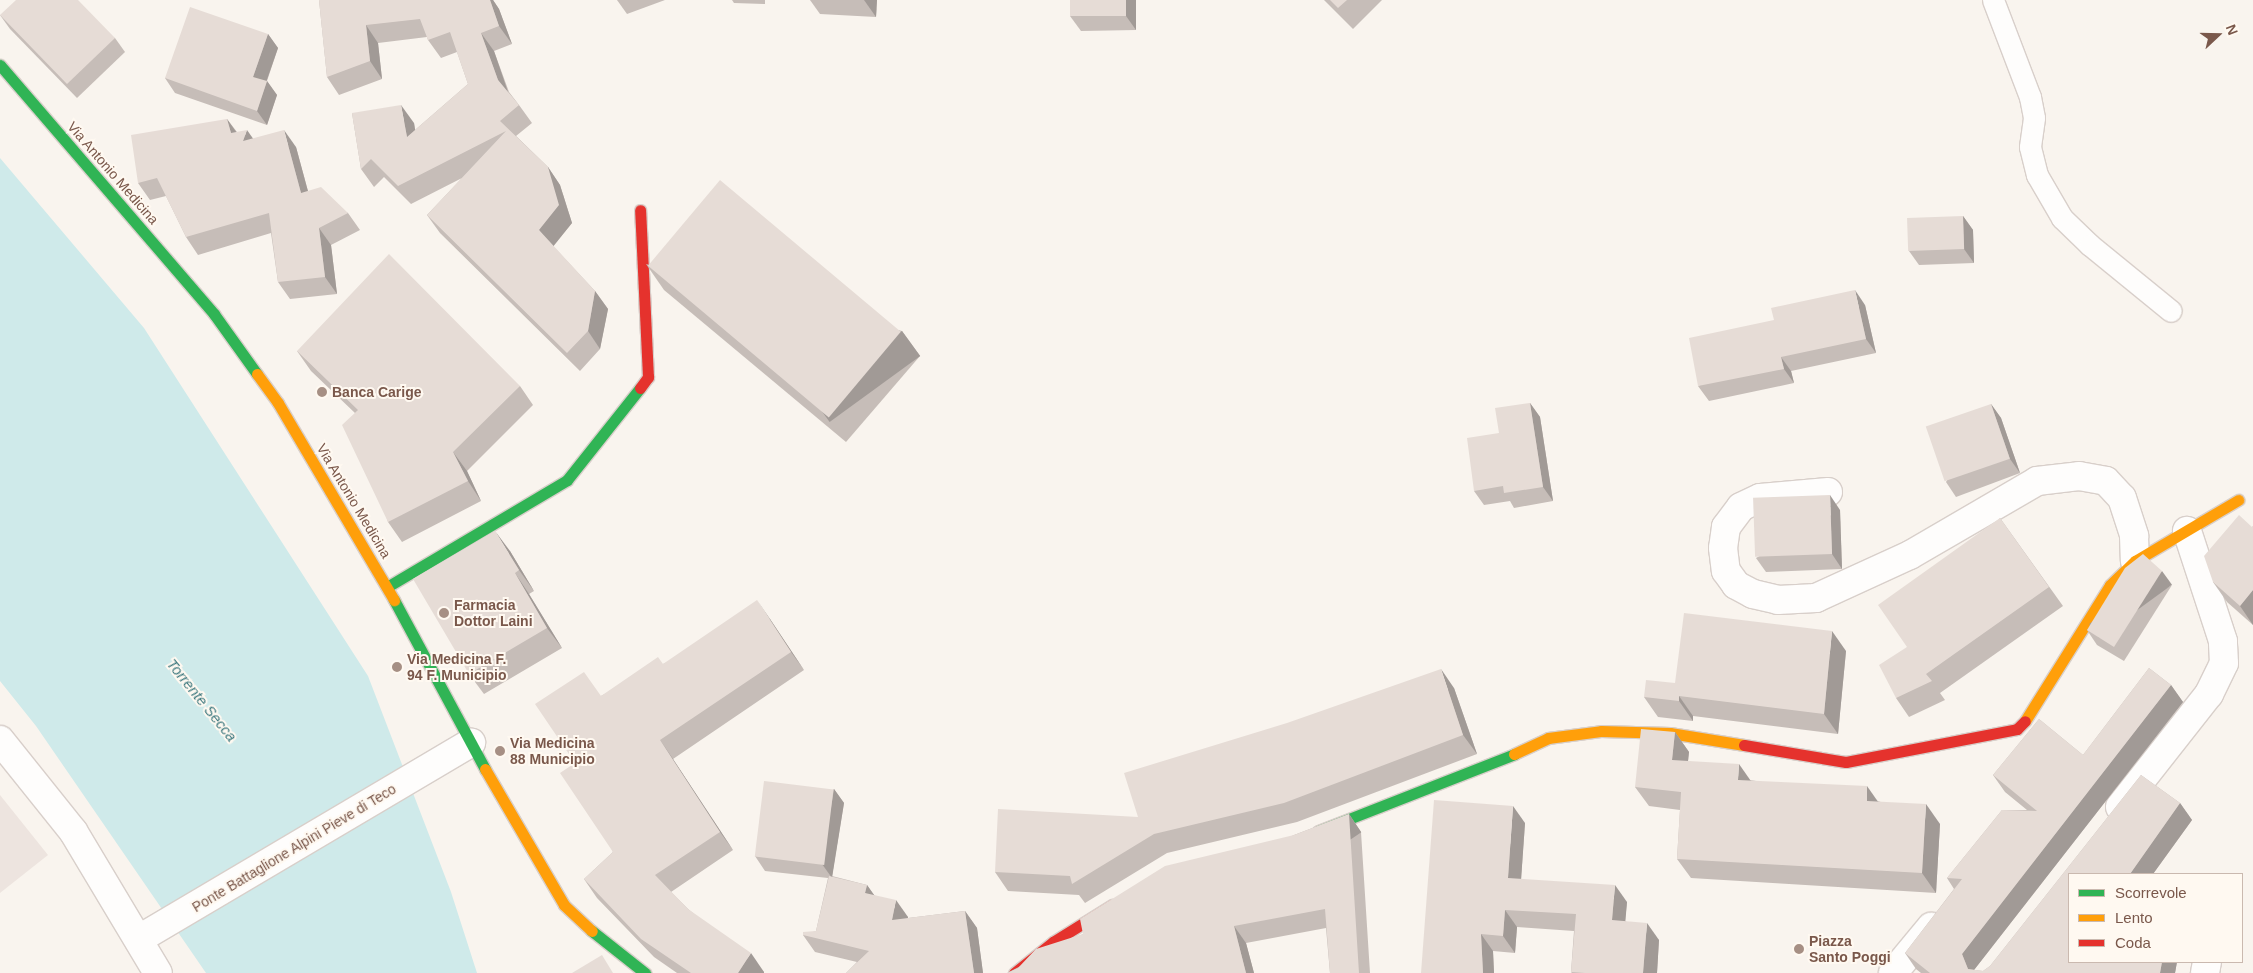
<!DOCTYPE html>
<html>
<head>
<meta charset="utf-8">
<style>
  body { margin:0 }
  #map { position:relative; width:2253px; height:973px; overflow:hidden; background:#f9f4ee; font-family:Helvetica,sans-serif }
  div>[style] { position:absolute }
  .industrial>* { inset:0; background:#ede4df }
  .water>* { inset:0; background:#cfeaea }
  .roads { filter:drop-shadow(1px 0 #d8cfca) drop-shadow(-1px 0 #d8cfca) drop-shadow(0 1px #d8cfca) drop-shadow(0 -1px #d8cfca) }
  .lane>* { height:21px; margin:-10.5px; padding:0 10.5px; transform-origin:10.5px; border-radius:10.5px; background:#fefdfc }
  .street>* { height:28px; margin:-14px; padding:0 14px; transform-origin:14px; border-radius:14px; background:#fefdfc }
  .fast>* { height:11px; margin:-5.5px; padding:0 5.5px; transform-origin:5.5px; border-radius:5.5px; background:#30b455 }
  .slow>* { height:11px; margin:-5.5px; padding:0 5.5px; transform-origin:5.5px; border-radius:5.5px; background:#ff9f0a }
  .jam>* { height:11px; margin:-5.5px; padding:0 5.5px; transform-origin:5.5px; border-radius:5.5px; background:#e5322d }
  .wall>* { inset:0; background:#c6bdb8 }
  .shaded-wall>* { inset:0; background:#a19a96; transform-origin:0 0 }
  .building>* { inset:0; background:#e6dcd6; transform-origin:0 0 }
  .dots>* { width:14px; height:14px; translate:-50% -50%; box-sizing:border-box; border:2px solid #fff9f1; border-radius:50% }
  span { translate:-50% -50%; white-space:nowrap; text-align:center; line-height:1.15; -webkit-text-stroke:4px #fff9f1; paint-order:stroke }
  .street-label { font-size:14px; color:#7a584b }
  .poi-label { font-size:14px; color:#7a584b; font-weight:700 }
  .left { translate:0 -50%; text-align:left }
  .water-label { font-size:15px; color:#3e797f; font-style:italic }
  .legend { position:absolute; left:2068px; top:873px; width:175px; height:90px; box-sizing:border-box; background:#fff9f1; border:1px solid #cab9af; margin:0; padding:6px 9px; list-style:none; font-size:15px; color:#7a584b }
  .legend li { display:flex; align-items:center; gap:10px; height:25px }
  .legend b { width:25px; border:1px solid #cab9af }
  .north { position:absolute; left:2193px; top:10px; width:50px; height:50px; -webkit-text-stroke:4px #fff9f1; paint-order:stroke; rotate:69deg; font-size:14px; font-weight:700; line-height:20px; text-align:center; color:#7a584b }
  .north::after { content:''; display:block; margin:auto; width:18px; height:22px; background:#7a584b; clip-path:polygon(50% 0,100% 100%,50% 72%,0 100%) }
</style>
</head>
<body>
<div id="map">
  <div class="industrial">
    <i style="clip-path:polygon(0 795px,48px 855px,0 893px)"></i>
  </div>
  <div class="water">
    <i style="clip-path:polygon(0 158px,144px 328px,368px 676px,451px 892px,477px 973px,206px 973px,36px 726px,0 681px)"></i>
  </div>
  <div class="roads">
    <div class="lane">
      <i style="left:1993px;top:0;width:104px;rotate:69.1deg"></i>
      <i style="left:2030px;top:97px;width:21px;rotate:79deg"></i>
      <i style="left:2034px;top:118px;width:29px;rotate:98deg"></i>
      <i style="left:2030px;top:147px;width:29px;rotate:76deg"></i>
      <i style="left:2037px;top:175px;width:50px;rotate:59.8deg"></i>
      <i style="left:2062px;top:218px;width:39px;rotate:44deg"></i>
      <i style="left:2090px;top:245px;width:104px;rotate:39.2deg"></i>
    </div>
    <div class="street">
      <i style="left:1828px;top:492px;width:68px;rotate:175deg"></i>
      <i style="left:1760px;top:498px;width:21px;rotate:155deg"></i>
      <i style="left:1741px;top:507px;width:25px;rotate:127deg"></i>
      <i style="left:1726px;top:527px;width:21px;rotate:98deg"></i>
      <i style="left:1723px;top:548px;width:23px;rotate:83deg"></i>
      <i style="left:1726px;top:571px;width:17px;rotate:54deg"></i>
      <i style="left:1736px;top:585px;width:19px;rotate:28deg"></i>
      <i style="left:1753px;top:594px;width:26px;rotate:13deg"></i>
      <i style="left:1778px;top:600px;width:38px;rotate:-3deg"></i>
      <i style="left:1816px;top:598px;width:103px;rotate:-24.6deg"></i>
      <i style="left:1910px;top:555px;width:147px;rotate:-30.2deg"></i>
      <i style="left:2037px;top:481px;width:42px;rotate:-6.8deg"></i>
      <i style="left:2079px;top:476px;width:27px;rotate:10deg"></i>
      <i style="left:2106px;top:481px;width:23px;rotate:47deg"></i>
      <i style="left:2122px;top:498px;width:40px;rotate:72deg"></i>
      <i style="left:2134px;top:536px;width:25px;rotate:88deg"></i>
      <i style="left:0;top:740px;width:117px;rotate:51.3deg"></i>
      <i style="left:73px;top:831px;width:165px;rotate:59.1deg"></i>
      <i style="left:2120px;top:807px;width:144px;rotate:-51.8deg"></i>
      <i style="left:2209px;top:694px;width:34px;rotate:-64deg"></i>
      <i style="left:2224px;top:663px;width:22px;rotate:-93deg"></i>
      <i style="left:2223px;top:641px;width:116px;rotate:-108.1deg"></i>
      <i style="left:139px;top:939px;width:386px;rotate:-30.6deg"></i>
      <i style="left:1893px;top:973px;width:60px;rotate:-50.4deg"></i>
      <i style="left:2205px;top:973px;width:11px;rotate:-80deg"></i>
    </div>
    <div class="fast">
      <i style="left:0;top:65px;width:328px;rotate:49.3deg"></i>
      <i style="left:214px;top:314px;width:74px;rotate:54.4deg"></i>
      <i style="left:387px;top:587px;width:209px;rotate:-30.7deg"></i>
      <i style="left:567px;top:480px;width:117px;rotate:-51.6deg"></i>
      <i style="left:394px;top:600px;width:192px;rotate:61.7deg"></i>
      <i style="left:1318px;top:831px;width:211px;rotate:-21.4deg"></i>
      <i style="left:592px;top:931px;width:68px;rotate:38.4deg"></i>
    </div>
    <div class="slow">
      <i style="left:257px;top:374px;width:36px;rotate:54deg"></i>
      <i style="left:278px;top:403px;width:229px;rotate:59.5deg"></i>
      <i style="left:2025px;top:721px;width:160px;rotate:-58deg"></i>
      <i style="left:2110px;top:585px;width:35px;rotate:-44deg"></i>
      <i style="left:2135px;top:561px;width:120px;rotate:-30.6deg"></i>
      <i style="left:1514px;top:754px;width:38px;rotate:-25deg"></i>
      <i style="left:1548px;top:738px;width:53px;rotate:-7.5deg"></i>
      <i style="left:1601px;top:731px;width:69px;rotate:1.7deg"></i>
      <i style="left:1670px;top:733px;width:75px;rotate:9.2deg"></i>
      <i style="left:485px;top:769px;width:157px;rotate:59.8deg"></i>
      <i style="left:564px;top:905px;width:38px;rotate:43deg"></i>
    </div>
    <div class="jam">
      <i style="left:640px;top:388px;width:14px;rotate:-54deg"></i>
      <i style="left:648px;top:377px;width:167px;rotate:-92.7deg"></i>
      <i style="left:1744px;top:745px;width:103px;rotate:9.5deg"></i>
      <i style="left:1846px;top:762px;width:174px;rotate:-10.9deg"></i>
      <i style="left:2017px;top:729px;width:11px;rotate:-45deg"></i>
      <i style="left:1014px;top:973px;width:50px;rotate:-38.5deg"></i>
      <i style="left:1053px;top:942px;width:70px;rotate:-32.1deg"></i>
    </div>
  </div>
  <div class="wall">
    <i style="clip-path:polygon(319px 0,493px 0,499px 9px,512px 44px,494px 51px,509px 92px,519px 105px,532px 123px,516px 136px,548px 167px,560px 185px,572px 223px,553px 246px,595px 291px,608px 309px,600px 349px,580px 371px,440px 233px,427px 215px,462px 178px,411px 204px,384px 177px,374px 187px,361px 169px,352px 113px,414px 123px,415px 130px,468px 84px,457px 52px,441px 58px,428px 40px,427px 37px,378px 43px,382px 79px,339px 95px,327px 77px)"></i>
    <i style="clip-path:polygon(617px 0,665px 0,627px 14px)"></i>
    <i style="clip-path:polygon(732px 0,765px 0,765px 4px,734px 3px)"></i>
    <i style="clip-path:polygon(810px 0,877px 0,876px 17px,820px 14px)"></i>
    <i style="clip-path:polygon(1136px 0,1136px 30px,1081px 31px,1070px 16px)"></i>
    <i style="clip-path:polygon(1324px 0,1382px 0,1353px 29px)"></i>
    <i style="clip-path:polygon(0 15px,115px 38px,125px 52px,77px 98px,10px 29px)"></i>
    <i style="clip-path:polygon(268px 34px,278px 48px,267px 81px,277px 95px,267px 125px,175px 93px,165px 78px)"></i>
    <i style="clip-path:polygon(227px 119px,237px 132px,253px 139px,296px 147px,308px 191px,348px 213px,360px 230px,331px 245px,337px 294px,290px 299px,278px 282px,271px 233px,198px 255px,186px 237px,166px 196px,150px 200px,138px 183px)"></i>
    <i style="clip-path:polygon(1963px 216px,1973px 230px,1974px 263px,1919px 265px,1909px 251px)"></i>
    <i style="clip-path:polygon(646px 264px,902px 331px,920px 356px,846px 442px,664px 290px)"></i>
    <i style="clip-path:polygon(1865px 305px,1876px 353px,1791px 371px,1794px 383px,1709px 401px,1698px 386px)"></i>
    <i style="clip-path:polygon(297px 351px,520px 386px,533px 405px,467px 471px,481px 501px,402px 542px,388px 522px,355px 413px,311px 371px)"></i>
    <i style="clip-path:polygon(1530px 403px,1540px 417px,1553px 501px,1514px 508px,1510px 501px,1484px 505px,1474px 491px,1499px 433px)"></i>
    <i style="clip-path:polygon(1991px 404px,2001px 418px,2020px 473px,1956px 497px,1946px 482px)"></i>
    <i style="clip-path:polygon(1840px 510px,1842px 569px,1766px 572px,1756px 558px)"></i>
    <i style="clip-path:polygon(2000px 518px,2063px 606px,1940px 693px,1945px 700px,1909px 717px,1896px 698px,1907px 647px)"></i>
    <i style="clip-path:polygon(2253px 526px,2253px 625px,2227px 602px,2213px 582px)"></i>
    <i style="clip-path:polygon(510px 551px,534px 591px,529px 594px,562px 648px,484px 694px,469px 674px)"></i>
    <i style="clip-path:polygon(2172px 585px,2124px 661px,2097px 645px,2087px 630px)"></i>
    <i style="clip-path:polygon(770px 619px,804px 670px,673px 759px,733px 850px,671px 892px,688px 909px,764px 972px,764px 973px,677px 973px,654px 957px,597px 898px,584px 879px,613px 852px,575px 763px,601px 696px,663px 664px)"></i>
    <i style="clip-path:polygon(1846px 651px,1838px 734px,1693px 716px,1693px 721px,1658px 717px,1644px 697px,1675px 683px)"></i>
    <i style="clip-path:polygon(2149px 668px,2171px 685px,2183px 702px,1974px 970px,1983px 971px,1990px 966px,2141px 775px,2180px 803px,2192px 820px,2153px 874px,2069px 874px,2069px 962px,2122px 962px,2130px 963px,2131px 962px,2177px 962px,2175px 973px,1921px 973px,1916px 969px,1905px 953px,1954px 889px,1947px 878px,2002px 810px,2027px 810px,2005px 792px,1993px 775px,2039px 719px,2083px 755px)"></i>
    <i style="clip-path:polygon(1454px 688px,1477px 754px,1297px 822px,1167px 853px,1085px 903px,1079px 895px,1008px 891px,995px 872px,1138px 817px)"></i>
    <i style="clip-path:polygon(1675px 732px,1689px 752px,1688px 761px,1750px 780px,1878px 801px,1940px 824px,1936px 893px,1691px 878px,1677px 859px,1680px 810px,1649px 806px,1635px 787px)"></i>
    <i style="clip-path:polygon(834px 789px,844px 803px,832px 876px,867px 885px,874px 895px,908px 917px,908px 918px,965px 911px,977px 928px,983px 973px,846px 973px,857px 962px,815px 952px,803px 935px,816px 931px,828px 878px,765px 871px,755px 856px)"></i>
    <i style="clip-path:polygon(1349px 814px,1361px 832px,1370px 973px,1330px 973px,1326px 928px,1246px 943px,1254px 973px,1007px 973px,1083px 934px,1294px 835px)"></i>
    <i style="clip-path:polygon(1525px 823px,1521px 879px,1627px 902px,1625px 921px,1659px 940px,1657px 973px,1572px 973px,1571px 972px,1574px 931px,1517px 927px,1515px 953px,1493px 951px,1494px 973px,1421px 973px)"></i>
  </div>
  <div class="shaded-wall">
    <i style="clip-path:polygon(490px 0,493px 0,499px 9px,512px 44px,499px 26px)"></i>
    <i style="clip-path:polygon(864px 0,877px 0,876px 17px)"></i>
    <i style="clip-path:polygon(1126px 0,1136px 0,1136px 30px,1126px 16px)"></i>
    <i style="clip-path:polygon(366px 25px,378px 43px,382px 79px,370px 61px)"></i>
    <i style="clip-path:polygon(481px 33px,494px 51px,510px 98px,498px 80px)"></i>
    <i style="clip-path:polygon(268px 34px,278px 48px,263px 91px,253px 77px)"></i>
    <i style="clip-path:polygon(267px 81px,277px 95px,267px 125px,257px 111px)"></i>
    <i style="clip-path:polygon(401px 105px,414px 123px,419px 155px,407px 137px)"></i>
    <i style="clip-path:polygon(227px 119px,239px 136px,231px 133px)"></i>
    <i style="clip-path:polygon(247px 130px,259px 147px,243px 141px)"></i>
    <i style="clip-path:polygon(284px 130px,296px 147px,313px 210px,301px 193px)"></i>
    <i style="clip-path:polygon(548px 167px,560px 185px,572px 223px,552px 248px,539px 230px)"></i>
    <i style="clip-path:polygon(1963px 216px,1973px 230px,1974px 263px,1964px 249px)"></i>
    <i style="clip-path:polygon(319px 228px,331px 245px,337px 294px,325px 277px)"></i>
    <i style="clip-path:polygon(1855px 290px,1865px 305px,1876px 353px,1866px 339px)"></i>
    <i style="clip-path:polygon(595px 291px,608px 309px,600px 349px,588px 331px)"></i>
    <i style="left:902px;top:331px;width:31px;height:112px;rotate:54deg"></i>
    <i style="clip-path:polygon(1781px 357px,1791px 371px,1794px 383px,1784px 369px)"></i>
    <i style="clip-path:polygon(1530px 403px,1540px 417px,1553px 501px,1543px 487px)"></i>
    <i style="clip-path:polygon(1991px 404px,2001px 418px,2020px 473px,2010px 459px)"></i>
    <i style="clip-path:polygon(453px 452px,467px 471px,481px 501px,468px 481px)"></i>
    <i style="clip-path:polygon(1830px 495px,1840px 510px,1842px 569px,1832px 554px)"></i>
    <i style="clip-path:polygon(495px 531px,510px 551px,534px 591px,519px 570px)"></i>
    <i style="left:2162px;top:571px;width:17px;height:90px;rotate:54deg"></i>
    <i style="clip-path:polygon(515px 573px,529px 594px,562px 648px,547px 628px)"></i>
    <i style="clip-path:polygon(2253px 590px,2253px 625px,2240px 606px)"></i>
    <i style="clip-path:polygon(757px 600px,770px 619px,804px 670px,791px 652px)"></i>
    <i style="clip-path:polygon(1832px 631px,1846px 651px,1838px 734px,1824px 714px)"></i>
    <i style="clip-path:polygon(1441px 669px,1454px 688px,1477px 754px,1463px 735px)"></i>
    <i style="clip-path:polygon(2171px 685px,2183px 702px,1974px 970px,1968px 969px,1962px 954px)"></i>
    <i style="clip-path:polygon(1679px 696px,1693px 716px,1693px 721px,1679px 701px)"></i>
    <i style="clip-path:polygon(1675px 732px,1689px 752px,1686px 779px,1672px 760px)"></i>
    <i style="clip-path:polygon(660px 740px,673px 759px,733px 850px,720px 832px)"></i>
    <i style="clip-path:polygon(1739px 764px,1753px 784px,1738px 780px)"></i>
    <i style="clip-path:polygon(1867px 786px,1881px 806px,1867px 801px)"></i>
    <i style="clip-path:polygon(834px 789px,844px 803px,832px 878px,822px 864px)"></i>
    <i style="clip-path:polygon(2180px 803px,2192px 820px,2153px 874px,2130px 874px)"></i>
    <i style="clip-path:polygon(1926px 804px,1940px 824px,1936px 893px,1922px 873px)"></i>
    <i style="clip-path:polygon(1513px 806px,1525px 823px,1520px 895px,1508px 878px)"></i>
    <i style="left:1349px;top:814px;width:22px;height:159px;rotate:56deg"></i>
    <i style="clip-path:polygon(867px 885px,879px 902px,865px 893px)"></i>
    <i style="clip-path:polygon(1615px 885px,1627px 902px,1624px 937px,1612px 920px)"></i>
    <i style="clip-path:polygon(896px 900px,908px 917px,904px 938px,892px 920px)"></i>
    <i style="clip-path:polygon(1505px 910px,1517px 927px,1515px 953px,1503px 936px)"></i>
    <i style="clip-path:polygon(965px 911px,977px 928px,983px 973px,974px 973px)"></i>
    <i style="clip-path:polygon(1647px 923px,1659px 940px,1657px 973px,1643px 973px)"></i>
    <i style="clip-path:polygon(1234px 926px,1246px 943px,1254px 973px,1246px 973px)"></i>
    <i style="clip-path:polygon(1481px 934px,1493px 951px,1494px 973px,1483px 973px)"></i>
    <i style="clip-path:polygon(751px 953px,764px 972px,764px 973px,738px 973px)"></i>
    <i style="clip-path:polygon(2162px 962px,2177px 962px,2175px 973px,2160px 973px)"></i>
  </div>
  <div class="building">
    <i style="clip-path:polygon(16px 0,78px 0,115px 38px,67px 84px,0 15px)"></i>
    <i style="clip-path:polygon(319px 0,490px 0,499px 26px,481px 33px,498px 80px,519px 105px,500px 121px,548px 167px,559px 205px,539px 230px,595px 291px,588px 331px,567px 353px,427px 215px,506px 131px,398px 186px,371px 159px,361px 169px,352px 113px,401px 105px,407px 137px,468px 84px,450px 32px,428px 40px,420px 19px,366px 25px,370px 61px,327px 77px)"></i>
    <i style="left:1070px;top:0;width:56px;height:16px"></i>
    <i style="clip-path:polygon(1330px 0,1347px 0,1338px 8px)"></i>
    <i style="clip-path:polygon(190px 7px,268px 34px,253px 77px,267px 81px,257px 111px,165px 78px)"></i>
    <i style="clip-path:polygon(227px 119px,231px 133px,247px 130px,243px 141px,284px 130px,301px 193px,321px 187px,348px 213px,319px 228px,325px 277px,278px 282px,269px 213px,186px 237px,157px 178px,138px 183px,131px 135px)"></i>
    <i style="left:720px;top:180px;width:236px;height:112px;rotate:40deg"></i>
    <i style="left:1963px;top:216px;width:33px;height:56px;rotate:88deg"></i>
    <i style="clip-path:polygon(389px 254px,520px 386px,453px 452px,468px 481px,388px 522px,342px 425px,358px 410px,297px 351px)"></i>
    <i style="clip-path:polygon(1855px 290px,1866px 339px,1781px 357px,1784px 369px,1698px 386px,1689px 338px,1774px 320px,1771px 308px)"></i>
    <i style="clip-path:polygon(1530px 403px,1543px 487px,1504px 493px,1503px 486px,1474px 491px,1467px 438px,1499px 433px,1495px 408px)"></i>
    <i style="left:1991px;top:404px;width:58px;height:69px;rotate:71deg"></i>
    <i style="left:1830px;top:495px;width:59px;height:77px;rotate:88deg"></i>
    <i style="clip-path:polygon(2239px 515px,2252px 527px,2253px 526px,2253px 590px,2240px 606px,2213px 582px,2204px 556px)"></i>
    <i style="clip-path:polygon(2000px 518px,2049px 587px,1926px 674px,1932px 681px,1896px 698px,1879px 665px,1907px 647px,1878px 605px)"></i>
    <i style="clip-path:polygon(495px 531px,519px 570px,515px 573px,547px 628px,469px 674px,413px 579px)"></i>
    <i style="clip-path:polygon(2143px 554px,2162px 571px,2114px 647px,2087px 630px,2125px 568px)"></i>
    <i style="clip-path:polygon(757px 600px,791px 652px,660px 740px,720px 832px,655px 875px,688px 909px,751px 953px,738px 973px,691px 973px,641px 939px,584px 879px,613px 852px,560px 773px,575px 763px,535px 704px,584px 672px,601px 696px,658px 657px,663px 664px)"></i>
    <i style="clip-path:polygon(1684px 613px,1832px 631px,1824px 714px,1679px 696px,1679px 701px,1644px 697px,1646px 680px,1675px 683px)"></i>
    <i style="clip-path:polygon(2149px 668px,2171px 685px,1962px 954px,1968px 969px,1983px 971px,1990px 966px,2141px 775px,2180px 803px,2130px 874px,2069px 874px,2069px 962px,2122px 962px,2130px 963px,2131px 962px,2162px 962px,2160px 973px,1930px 973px,1905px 953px,1962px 879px,1947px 878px,2002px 810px,2037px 811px,1993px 775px,2039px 719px,2083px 755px)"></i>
    <i style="clip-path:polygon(1441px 669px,1463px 735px,1284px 803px,1154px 834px,1072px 884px,1070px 876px,995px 872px,998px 809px,1138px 817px,1124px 773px,1287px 723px)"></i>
    <i style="clip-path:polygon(1641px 729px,1675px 732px,1672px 760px,1739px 764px,1738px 780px,1867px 786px,1867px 801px,1926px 804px,1922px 873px,1677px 859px,1681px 792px,1635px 787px)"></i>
    <i style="left:764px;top:781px;width:70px;height:76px;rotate:7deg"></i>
    <i style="clip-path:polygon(1434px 800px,1513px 806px,1508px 878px,1615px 885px,1612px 920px,1647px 923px,1643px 973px,1585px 973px,1571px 972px,1576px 914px,1505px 910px,1503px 936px,1481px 934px,1483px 973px,1421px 973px)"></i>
    <i style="clip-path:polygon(1349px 814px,1359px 973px,1330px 973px,1325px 909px,1234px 926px,1246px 973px,1007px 973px,1018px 968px,1036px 949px,1083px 934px,1080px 919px,1165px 866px,1294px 835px)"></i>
    <i style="clip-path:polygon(829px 876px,867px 885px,865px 893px,896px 900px,892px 920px,965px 911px,974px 973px,846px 973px,869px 951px,803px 935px,803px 932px,816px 931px)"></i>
    <i style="clip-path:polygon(602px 955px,613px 973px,572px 973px)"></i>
  </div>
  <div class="dots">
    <i style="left:322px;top:392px;background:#a68f84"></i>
    <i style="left:444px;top:613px;background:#a68f84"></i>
    <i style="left:397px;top:667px;background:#a68f84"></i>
    <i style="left:500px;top:751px;background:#a68f84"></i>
    <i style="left:1799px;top:949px;background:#a68f84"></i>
  </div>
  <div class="street-label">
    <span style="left:113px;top:173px;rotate:49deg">Via Antonio Medicina</span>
    <span style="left:354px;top:501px;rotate:59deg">Via Antonio Medicina</span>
    <span style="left:294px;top:848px;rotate:-31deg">Ponte Battaglione Alpini Pieve di Teco</span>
  </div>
  <div class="poi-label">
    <span class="left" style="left:332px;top:392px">Banca Carige</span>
    <span class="left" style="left:454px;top:613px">Farmacia<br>Dottor Laini</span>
    <span class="left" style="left:407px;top:667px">Via Medicina F.<br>94 F. Municipio</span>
    <span class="left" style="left:510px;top:751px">Via Medicina<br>88 Municipio</span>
    <span class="left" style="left:1809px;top:949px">Piazza<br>Santo Poggi</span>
  </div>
  <div class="water-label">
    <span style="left:202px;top:700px;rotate:51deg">Torrente Secca</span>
  </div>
  <ul class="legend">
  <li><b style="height:6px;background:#30b455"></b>Scorrevole</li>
  <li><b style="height:6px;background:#ff9f0a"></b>Lento</li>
  <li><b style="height:6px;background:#e5322d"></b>Coda</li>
  </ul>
  <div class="north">N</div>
</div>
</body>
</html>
